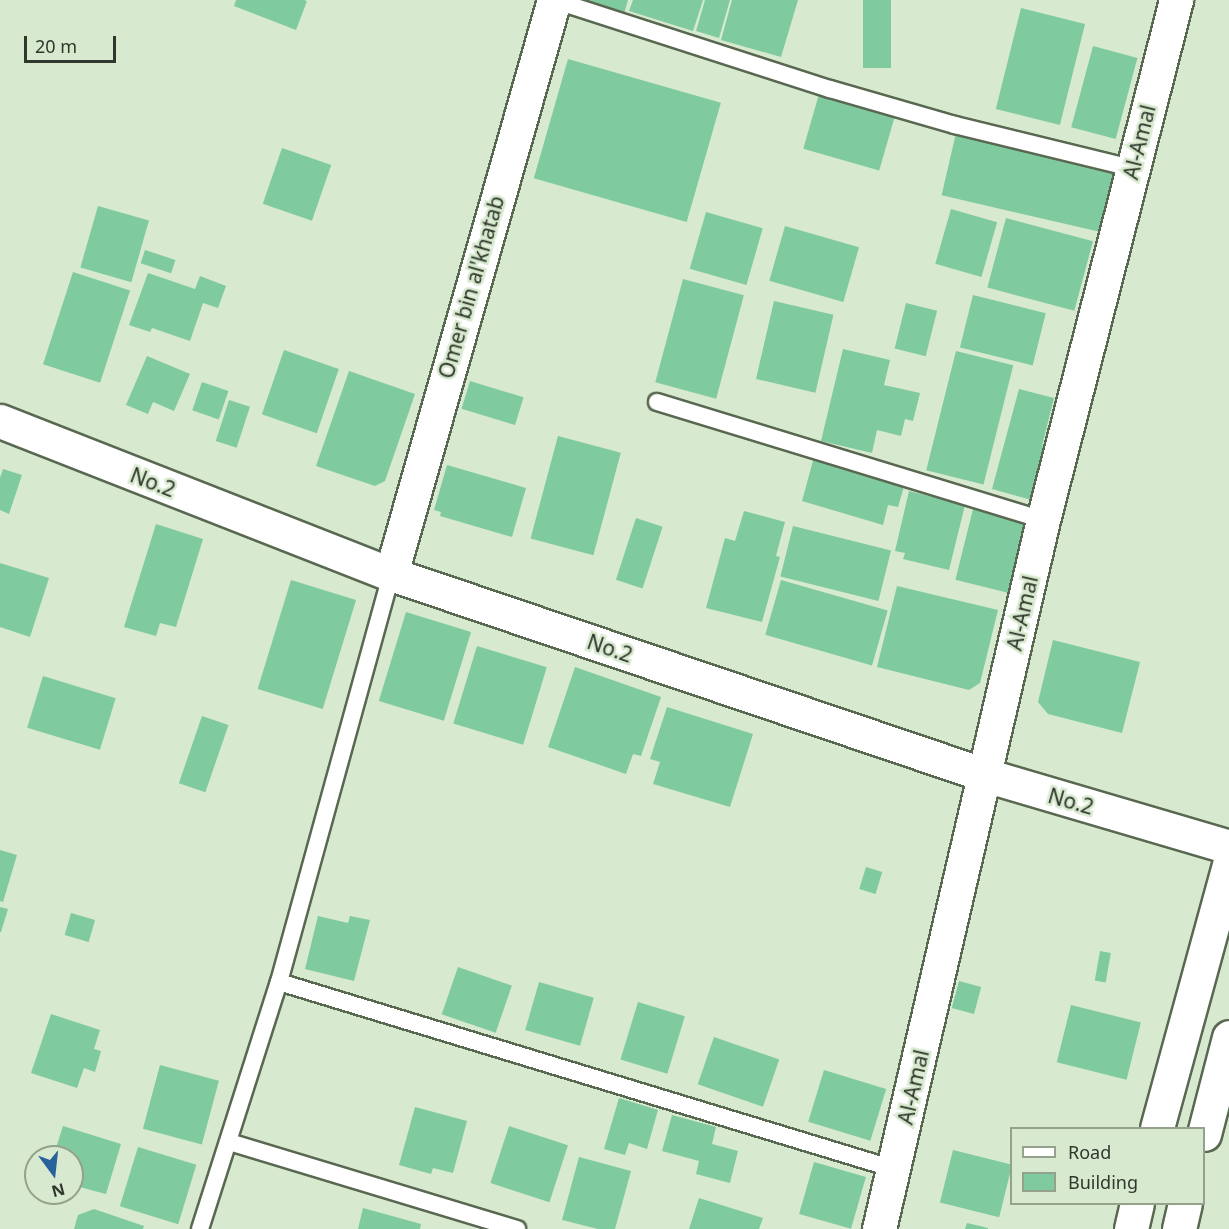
<!DOCTYPE html>
<html>
<head>
<meta charset="utf-8">
<style>
  body { margin:0 }
  #map { position:relative; width:1229px; height:1229px; overflow:hidden; background:#d7e9ce; font-family:"Noto Sans",sans-serif }
  div>[style] { position:absolute }
  .building>* { inset:0; background:#80caa0; transform-origin:0 0 }
  .roads { filter:drop-shadow(2px 0 #596851) drop-shadow(-2px 0 #596851) drop-shadow(0 2px #596851) drop-shadow(0 -2px #596851) }
  .lane>* { height:16px; margin:-8px; padding:0 8px; transform-origin:8px; border-radius:8px; background:#fff }
  .street>* { height:33px; margin:-16.5px; padding:0 16.5px; transform-origin:16.5px; border-radius:16.5px; background:#fff }
  span { translate:-50% -50%; white-space:nowrap; text-align:center; line-height:1.15; -webkit-text-stroke:5px #d7e9ce; paint-order:stroke }
  .street-label { font-size:21px; color:#30372c }
  .legend { position:absolute; left:1010px; top:1127px; width:195px; height:78px; box-sizing:border-box; background:#d7e9ce; border:2px solid #94a28d; margin:0; padding:8px 10px; list-style:none; font-size:18px; color:#30372c }
  .legend li { display:flex; align-items:center; gap:12px; height:30px }
  .legend b { width:30px; border:2px solid #94a28d }
  .north { position:absolute; left:24px; top:1145px; width:60px; height:60px; box-sizing:border-box; background:#d7e9ce; border:2px solid #94a28d; border-radius:50%; rotate:165deg; font-size:16px; font-weight:700; line-height:24px; text-align:center; color:#30372c }
  .north::after { content:''; display:block; margin:auto; width:21px; height:27px; background:#28629a; clip-path:polygon(50% 0,100% 100%,50% 72%,0 100%) }
  .scale { position:absolute; left:24px; top:36px; width:92px; height:27px; box-sizing:border-box; border:3px solid #30372c; border-top:0; padding-left:8px; font-size:18px; line-height:21px; white-space:nowrap; color:#30372c; -webkit-text-stroke:4px #d7e9ce; paint-order:stroke }
</style>
</head>
<body>
<div id="map">
  <div class="building">
    <i style="clip-path:polygon(236px 0,304px 0,307px 1px,296px 30px,234px 6px)"></i>
    <i style="clip-path:polygon(577px 0,628px 0,624px 14px)"></i>
    <i style="clip-path:polygon(633px 0,703px 0,693px 31px,629px 11px)"></i>
    <i style="clip-path:polygon(705px 0,730px 0,719px 38px,696px 31px)"></i>
    <i style="clip-path:polygon(732px 0,798px 0,781px 57px,721px 40px)"></i>
    <i style="left:863px;top:0;width:28px;height:68px"></i>
    <i style="left:1021px;top:8px;width:66px;height:104px;rotate:14deg"></i>
    <i style="left:1093px;top:46px;width:46px;height:84px;rotate:15deg"></i>
    <i style="left:568px;top:59px;width:159px;height:124px;rotate:16deg"></i>
    <i style="left:819px;top:94px;width:79px;height:57px;rotate:16deg"></i>
    <i style="left:956px;top:133px;width:162px;height:64px;rotate:13deg"></i>
    <i style="left:282px;top:148px;width:52px;height:59px;rotate:19deg"></i>
    <i style="left:98px;top:206px;width:53px;height:64px;rotate:16deg"></i>
    <i style="left:951px;top:209px;width:48px;height:57px;rotate:16deg"></i>
    <i style="left:706px;top:212px;width:59px;height:59px;rotate:16deg"></i>
    <i style="left:1006px;top:218px;width:90px;height:72px;rotate:15deg"></i>
    <i style="left:785px;top:226px;width:77px;height:57px;rotate:16deg"></i>
    <i style="left:145px;top:250px;width:32px;height:14px;rotate:18deg"></i>
    <i style="left:73px;top:272px;width:60px;height:97px;rotate:18deg"></i>
    <i style="clip-path:polygon(148px 273px,195px 289px,200px 276px,226px 286px,218px 308px,203px 303px,190px 341px,152px 328px,150px 332px,129px 325px)"></i>
    <i style="left:683px;top:279px;width:63px;height:107px;rotate:15deg"></i>
    <i style="left:973px;top:295px;width:75px;height:54px;rotate:14deg"></i>
    <i style="left:774px;top:301px;width:61px;height:80px;rotate:13deg"></i>
    <i style="left:906px;top:303px;width:32px;height:47px;rotate:14deg"></i>
    <i style="clip-path:polygon(843px 349px,890px 360px,884px 385px,920px 393px,913px 421px,905px 419px,901px 436px,877px 430px,872px 453px,821px 441px)"></i>
    <i style="left:284px;top:350px;width:58px;height:68px;rotate:19deg"></i>
    <i style="left:956px;top:351px;width:59px;height:123px;rotate:14deg"></i>
    <i style="clip-path:polygon(147px 356px,190px 374px,174px 411px,153px 402px,148px 414px,126px 405px)"></i>
    <i style="clip-path:polygon(349px 371px,415px 394px,385px 481px,375px 486px,316px 466px)"></i>
    <i style="left:470px;top:381px;width:56px;height:29px;rotate:17deg"></i>
    <i style="left:202px;top:382px;width:28px;height:30px;rotate:19deg"></i>
    <i style="clip-path:polygon(1019px 389px,1054px 398px,1042px 446px,1053px 449px,1039px 502px,992px 489px)"></i>
    <i style="left:229px;top:400px;width:22px;height:43px;rotate:18deg"></i>
    <i style="left:558px;top:436px;width:65px;height:106px;rotate:15deg"></i>
    <i style="clip-path:polygon(814px 457px,905px 483px,898px 507px,888px 505px,883px 525px,802px 501px)"></i>
    <i style="clip-path:polygon(447px 465px,526px 488px,512px 537px,440px 516px,441px 512px,434px 510px)"></i>
    <i style="clip-path:polygon(3px 469px,22px 475px,9px 514px,0 510px,0 478px)"></i>
    <i style="clip-path:polygon(909px 491px,965px 505px,949px 570px,903px 559px,905px 553px,895px 551px)"></i>
    <i style="left:974px;top:505px;width:55px;height:77px;rotate:14deg"></i>
    <i style="clip-path:polygon(744px 511px,785px 522px,776px 556px,780px 557px,762px 622px,706px 608px,725px 538px,735px 541px)"></i>
    <i style="left:636px;top:518px;width:28px;height:65px;rotate:18deg"></i>
    <i style="clip-path:polygon(156px 524px,203px 539px,176px 627px,160px 623px,156px 636px,124px 627px)"></i>
    <i style="left:793px;top:526px;width:101px;height:52px;rotate:14deg"></i>
    <i style="clip-path:polygon(0 563px,49px 578px,30px 637px,0 627px)"></i>
    <i style="left:291px;top:580px;width:68px;height:114px;rotate:17deg"></i>
    <i style="left:781px;top:580px;width:111px;height:57px;rotate:16deg"></i>
    <i style="clip-path:polygon(897px 586px,998px 610px,980px 683px,969px 690px,877px 667px)"></i>
    <i style="left:406px;top:612px;width:68px;height:93px;rotate:17deg"></i>
    <i style="clip-path:polygon(1053px 640px,1140px 662px,1122px 733px,1048px 714px,1038px 702px)"></i>
    <i style="left:477px;top:646px;width:73px;height:81px;rotate:17deg"></i>
    <i style="clip-path:polygon(575px 667px,661px 697px,641px 756px,633px 754px,626px 774px,548px 747px)"></i>
    <i style="left:43px;top:676px;width:76px;height:54px;rotate:17deg"></i>
    <i style="clip-path:polygon(667px 707px,753px 734px,730px 807px,653px 784px,660px 762px,650px 759px)"></i>
    <i style="left:202px;top:716px;width:28px;height:71px;rotate:19deg"></i>
    <i style="clip-path:polygon(0 850px,17px 855px,3px 902px,0 901px)"></i>
    <i style="left:866px;top:867px;width:17px;height:23px;rotate:17deg"></i>
    <i style="clip-path:polygon(0 907px,8px 909px,1px 932px,0 932px)"></i>
    <i style="left:71px;top:913px;width:25px;height:23px;rotate:16deg"></i>
    <i style="clip-path:polygon(318px 916px,348px 923px,350px 916px,370px 920px,354px 981px,305px 969px)"></i>
    <i style="left:1100px;top:951px;width:11px;height:30px;rotate:10deg"></i>
    <i style="left:458px;top:967px;width:57px;height:50px;rotate:19deg"></i>
    <i style="left:959px;top:981px;width:23px;height:28px;rotate:15deg"></i>
    <i style="left:539px;top:982px;width:57px;height:50px;rotate:16deg"></i>
    <i style="left:638px;top:1002px;width:49px;height:60px;rotate:17deg"></i>
    <i style="left:1071px;top:1005px;width:72px;height:59px;rotate:14deg"></i>
    <i style="clip-path:polygon(51px 1014px,100px 1030px,94px 1049px,101px 1051px,95px 1072px,84px 1068px,77px 1088px,31px 1073px)"></i>
    <i style="left:714px;top:1037px;width:69px;height:50px;rotate:19deg"></i>
    <i style="left:160px;top:1065px;width:61px;height:66px;rotate:15deg"></i>
    <i style="left:824px;top:1070px;width:65px;height:54px;rotate:17deg"></i>
    <i style="clip-path:polygon(619px 1098px,658px 1110px,647px 1149px,629px 1143px,625px 1155px,604px 1149px)"></i>
    <i style="clip-path:polygon(415px 1107px,467px 1121px,453px 1173px,433px 1168px,431px 1174px,399px 1165px)"></i>
    <i style="clip-path:polygon(672px 1115px,716px 1127px,712px 1144px,738px 1151px,730px 1183px,696px 1174px,699px 1161px,662px 1151px)"></i>
    <i style="clip-path:polygon(63px 1126px,121px 1144px,106px 1194px,72px 1185px,72px 1157px,53px 1157px)"></i>
    <i style="left:509px;top:1126px;width:62px;height:60px;rotate:18deg"></i>
    <i style="left:138px;top:1147px;width:61px;height:62px;rotate:17deg"></i>
    <i style="left:953px;top:1150px;width:61px;height:54px;rotate:14deg"></i>
    <i style="clip-path:polygon(579px 1157px,631px 1171px,615px 1229px,598px 1229px,562px 1220px)"></i>
    <i style="left:814px;top:1162px;width:54px;height:54px;rotate:16deg"></i>
    <i style="clip-path:polygon(699px 1198px,763px 1218px,759px 1229px,689px 1229px)"></i>
    <i style="clip-path:polygon(363px 1208px,421px 1224px,420px 1229px,358px 1229px)"></i>
    <i style="clip-path:polygon(94px 1209px,144px 1226px,143px 1229px,74px 1229px,78px 1215px)"></i>
    <i style="clip-path:polygon(967px 1223px,988px 1228px,988px 1229px,965px 1229px)"></i>
  </div>
  <div class="roads">
    <div class="lane">
      <i style="left:554px;top:0;width:290px;rotate:17.9deg"></i>
      <i style="left:830px;top:89px;width:130px;rotate:16.1deg"></i>
      <i style="left:955px;top:125px;width:182px;rotate:13.7deg"></i>
      <i style="left:657px;top:402px;width:404px;rotate:17deg"></i>
      <i style="left:279px;top:982px;width:643px;rotate:16.91deg"></i>
      <i style="left:229px;top:1142px;width:301px;rotate:16.8deg"></i>
      <i style="left:200px;top:1229px;width:259px;rotate:-72.3deg"></i>
      <i style="left:279px;top:982px;width:423px;rotate:-74.6deg"></i>
    </div>
    <div class="street">
      <i style="left:0;top:421px;width:420px;rotate:21.4deg"></i>
      <i style="left:391px;top:574px;width:627px;rotate:18.69deg"></i>
      <i style="left:985px;top:775px;width:254px;rotate:16.4deg"></i>
      <i style="left:391px;top:574px;width:597px;rotate:-74.15deg"></i>
      <i style="left:1157px;top:1128px;width:274px;rotate:-74.7deg"></i>
      <i style="left:1204px;top:1134px;width:100px;rotate:-75.5deg"></i>
      <i style="left:879px;top:1229px;width:728px;rotate:-76.98deg"></i>
      <i style="left:1043px;top:520px;width:537px;rotate:-75.65deg"></i>
      <i style="left:1131px;top:1229px;width:26px;rotate:-77deg"></i>
      <i style="left:1179px;top:1229px;width:26px;rotate:-77deg"></i>
    </div>
  </div>
  <div class="street-label">
    <span style="left:1139px;top:142px;rotate:-76deg">Al-Amal</span>
    <span style="left:471px;top:287px;rotate:-74deg">Omer bin al'khatab</span>
    <span style="left:153px;top:482px;rotate:21deg">No.2</span>
    <span style="left:1022px;top:613px;rotate:-77deg">Al-Amal</span>
    <span style="left:610px;top:648px;rotate:19deg">No.2</span>
    <span style="left:1071px;top:801px;rotate:16deg">No.2</span>
    <span style="left:913px;top:1087px;rotate:-77deg">Al-Amal</span>
  </div>
  <ul class="legend">
  <li><b style="height:8px;background:#fff"></b>Road</li>
  <li><b style="height:16px;background:#80caa0"></b>Building</li>
  </ul>
  <div class="north">N</div>
  <div class="scale">20 m</div>
</div>
</body>
</html>
